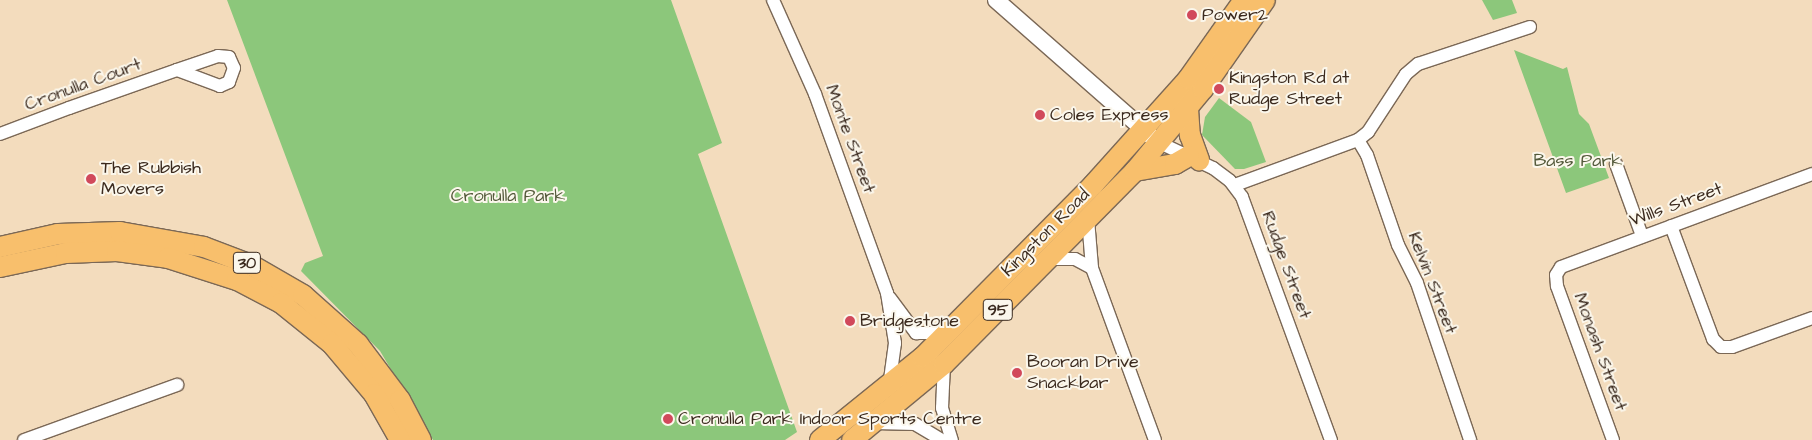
<!DOCTYPE html>
<html>
<head>
<meta charset="utf-8">
<style>
  body { margin:0 }
  #map { position:relative; width:1812px; height:440px; overflow:hidden; background:#f3dcbd; font-family:"Architects Daughter",sans-serif }
  div>[style] { position:absolute }
  .green>* { inset:0; background:#8cc77b }
  .roads { filter:drop-shadow(1px 0 #7b6856) drop-shadow(-1px 0 #7b6856) drop-shadow(0 1px #7b6856) drop-shadow(0 -1px #7b6856) }
  .minor>* { height:12px; margin:-6px; padding:0 6px; transform-origin:6px; border-radius:6px; background:#fff }
  .tertiary>* { height:16px; margin:-8px; padding:0 8px; transform-origin:8px; border-radius:8px; background:#fff }
  .primary>* { height:20px; margin:-10px; padding:0 10px; transform-origin:10px; border-radius:10px; background:#f8bf6c }
  .dots>* { width:14px; height:14px; translate:-50% -50%; box-sizing:border-box; border:2px solid #fbf7ec; border-radius:50% }
  span { translate:-50% -50%; white-space:nowrap; text-align:center; line-height:1.15; -webkit-text-stroke:4px #fbf7ec; paint-order:stroke }
  .shield-label span { padding:1px 4px; background:#fbf7ec; border:1px solid; border-radius:4px; -webkit-text-stroke-width:0 }
  .shield-label { font-size:16px; color:#3b2a1e; font-weight:700 }
  .poi-label { font-size:18px; color:#3b2a1e }
  .left { translate:0 -50%; text-align:left }
  .street-label { font-size:18px; color:#3b2a1e }
  .park-label { font-size:18px; color:#53593a }
</style>
</head>
<body>
<div id="map">
  <div class="green">
    <i style="clip-path:polygon(227px 0,671px 0,722px 143px,698px 154px,797px 432px,785px 440px,433px 440px,380px 351px,301px 271px,305px 263px,323px 256px)"></i>
    <i style="clip-path:polygon(1482px 0,1512px 0,1517px 13px,1493px 20px)"></i>
    <i style="clip-path:polygon(1514px 50px,1563px 69px,1567px 67px,1579px 114px,1589px 124px,1609px 178px,1566px 193px)"></i>
    <i style="clip-path:polygon(1219px 98px,1251px 122px,1266px 162px,1244px 169px,1235px 169px,1202px 135px,1205px 117px)"></i>
  </div>
  <div class="roads">
    <div class="minor">
      <i style="left:773px;top:0;width:103px;rotate:65.9deg"></i>
      <i style="left:815px;top:94px;width:212px;rotate:70.1deg"></i>
      <i style="left:887px;top:293px;width:51px;rotate:80.9deg"></i>
      <i style="left:895px;top:343px;width:44px;rotate:97.8deg"></i>
      <i style="left:0;top:134px;width:74px;rotate:-20.6deg"></i>
      <i style="left:69px;top:108px;width:114px;rotate:-19.4deg"></i>
      <i style="left:177px;top:70px;width:43px;rotate:-18.9deg"></i>
      <i style="left:218px;top:56px;width:11px;rotate:5deg"></i>
      <i style="left:229px;top:57px;width:12px;rotate:66deg"></i>
      <i style="left:234px;top:68px;width:15px;rotate:110deg"></i>
      <i style="left:229px;top:82px;width:10px;rotate:156deg"></i>
      <i style="left:220px;top:86px;width:46px;rotate:-159.6deg"></i>
      <i style="left:1358px;top:140px;width:17px;rotate:59deg"></i>
      <i style="left:1367px;top:155px;width:95px;rotate:71deg"></i>
      <i style="left:1398px;top:245px;width:42px;rotate:63.4deg"></i>
      <i style="left:1417px;top:283px;width:166px;rotate:71.3deg"></i>
      <i style="left:1160px;top:143px;width:59px;rotate:25.3deg"></i>
      <i style="left:1213px;top:168px;width:21px;rotate:37deg"></i>
      <i style="left:1230px;top:181px;width:20px;rotate:53deg"></i>
      <i style="left:1242px;top:197px;width:259px;rotate:69.9deg"></i>
      <i style="left:1616px;top:164px;width:77px;rotate:70.1deg"></i>
      <i style="left:1235px;top:185px;width:131px;rotate:-20.1deg"></i>
      <i style="left:1358px;top:140px;width:13px;rotate:-39deg"></i>
      <i style="left:1368px;top:132px;width:69px;rotate:-56.8deg"></i>
      <i style="left:1406px;top:74px;width:16px;rotate:-40deg"></i>
      <i style="left:1418px;top:64px;width:118px;rotate:-18.3deg"></i>
      <i style="left:1088px;top:219px;width:49px;rotate:85.3deg"></i>
      <i style="left:1092px;top:268px;width:183px;rotate:69.9deg"></i>
      <i style="left:1671px;top:226px;width:121px;rotate:69.6deg"></i>
      <i style="left:1713px;top:339px;width:11px;rotate:45deg"></i>
      <i style="left:1721px;top:347px;width:11px"></i>
      <i style="left:1732px;top:347px;width:85px;rotate:-19.9deg"></i>
      <i style="left:1048px;top:259px;width:27px"></i>
      <i style="left:1075px;top:259px;width:19px;rotate:28deg"></i>
      <i style="left:890px;top:298px;width:44px;rotate:53.4deg"></i>
      <i style="left:916px;top:333px;width:30px"></i>
      <i style="left:944px;top:364px;width:44px;rotate:92.6deg"></i>
      <i style="left:942px;top:408px;width:34px;rotate:73deg"></i>
      <i style="left:875px;top:423px;width:40px;rotate:1.4deg"></i>
      <i style="left:915px;top:424px;width:31px;rotate:31deg"></i>
      <i style="left:24px;top:440px;width:163px;rotate:-19.8deg"></i>
      <i style="left:1613px;top:440px;width:164px;rotate:-110deg"></i>
      <i style="left:1557px;top:286px;width:11px;rotate:-95deg"></i>
      <i style="left:1556px;top:275px;width:9px;rotate:-58deg"></i>
      <i style="left:1561px;top:267px;width:268px;rotate:-20.3deg"></i>
    </div>
    <div class="tertiary">
      <i style="left:996px;top:0;width:208px;rotate:41.3deg"></i>
    </div>
    <div class="primary">
      <i style="left:1188px;top:109px;width:26px;rotate:86deg"></i>
      <i style="left:1190px;top:135px;width:27px;rotate:70deg"></i>
      <i style="left:1135px;top:171px;width:41px;rotate:-9.9deg"></i>
      <i style="left:1175px;top:164px;width:16px;rotate:-30deg"></i>
      <i style="left:0;top:247px;width:59px;rotate:-12.6deg"></i>
      <i style="left:58px;top:234px;width:62px;rotate:-1.8deg"></i>
      <i style="left:120px;top:232px;width:85px;rotate:10.1deg"></i>
      <i style="left:204px;top:247px;width:50px;rotate:21deg"></i>
      <i style="left:251px;top:265px;width:60px;rotate:30deg"></i>
      <i style="left:303px;top:295px;width:74px;rotate:41.7deg"></i>
      <i style="left:358px;top:344px;width:70px;rotate:53.1deg"></i>
      <i style="left:400px;top:400px;width:45px;rotate:62.3deg"></i>
      <i style="left:0;top:267px;width:67px;rotate:-12deg"></i>
      <i style="left:66px;top:253px;width:51px;rotate:-2.2deg"></i>
      <i style="left:117px;top:251px;width:51px;rotate:7.8deg"></i>
      <i style="left:168px;top:258px;width:72px;rotate:17.7deg"></i>
      <i style="left:237px;top:280px;width:50px;rotate:27.6deg"></i>
      <i style="left:281px;top:303px;width:65px;rotate:38.8deg"></i>
      <i style="left:332px;top:344px;width:65px;rotate:50deg"></i>
      <i style="left:374px;top:394px;width:53px;rotate:60.5deg"></i>
      <i style="left:820px;top:440px;width:132px;rotate:-38.9deg"></i>
      <i style="left:923px;top:357px;width:242px;rotate:-45.3deg"></i>
      <i style="left:1093px;top:185px;width:142px;rotate:-48.1deg"></i>
      <i style="left:1188px;top:79px;width:97px;rotate:-54.7deg"></i>
      <i style="left:852px;top:440px;width:119px;rotate:-39.6deg"></i>
      <i style="left:944px;top:364px;width:272px;rotate:-45.3deg"></i>
      <i style="left:1135px;top:171px;width:107px;rotate:-50.3deg"></i>
      <i style="left:1203px;top:89px;width:108px;rotate:-55.1deg"></i>
    </div>
  </div>
  <div class="dots">
    <i style="left:1192px;top:15px;background:#d1495b"></i>
    <i style="left:1219px;top:89px;background:#d1495b"></i>
    <i style="left:1040px;top:115px;background:#d1495b"></i>
    <i style="left:91px;top:179px;background:#d1495b"></i>
    <i style="left:850px;top:321px;background:#d1495b"></i>
    <i style="left:1017px;top:373px;background:#d1495b"></i>
    <i style="left:668px;top:419px;background:#d1495b"></i>
  </div>
  <div class="shield-label">
    <span style="left:247px;top:263px">30</span>
    <span style="left:998px;top:310px">95</span>
  </div>
  <div class="poi-label">
    <span class="left" style="left:1202px;top:15px">Power2</span>
    <span class="left" style="left:1229px;top:89px">Kingston Rd at<br>Rudge Street</span>
    <span class="left" style="left:1050px;top:115px">Coles Express</span>
    <span class="left" style="left:101px;top:179px">The Rubbish<br>Movers</span>
    <span class="left" style="left:860px;top:321px">Bridgestone</span>
    <span class="left" style="left:1027px;top:373px">Booran Drive<br>Snackbar</span>
    <span class="left" style="left:678px;top:419px">Cronulla Park Indoor Sports Centre</span>
  </div>
  <div class="street-label">
    <span style="left:83px;top:85px;rotate:-20deg">Cronulla Court</span>
    <span style="left:850px;top:139px;rotate:70deg">Monte Street</span>
    <span style="left:1676px;top:205px;rotate:-20deg">Wills Street</span>
    <span style="left:1046px;top:233px;rotate:-45deg">Kingston Road</span>
    <span style="left:1286px;top:265px;rotate:70deg">Rudge Street</span>
    <span style="left:1432px;top:283px;rotate:69deg">Kelvin Street</span>
    <span style="left:1600px;top:352px;rotate:70deg">Monash Street</span>
  </div>
  <div class="park-label">
    <span style="left:1578px;top:161px">Bass Park</span>
    <span style="left:508px;top:196px">Cronulla Park</span>
  </div>
</div>
</body>
</html>
